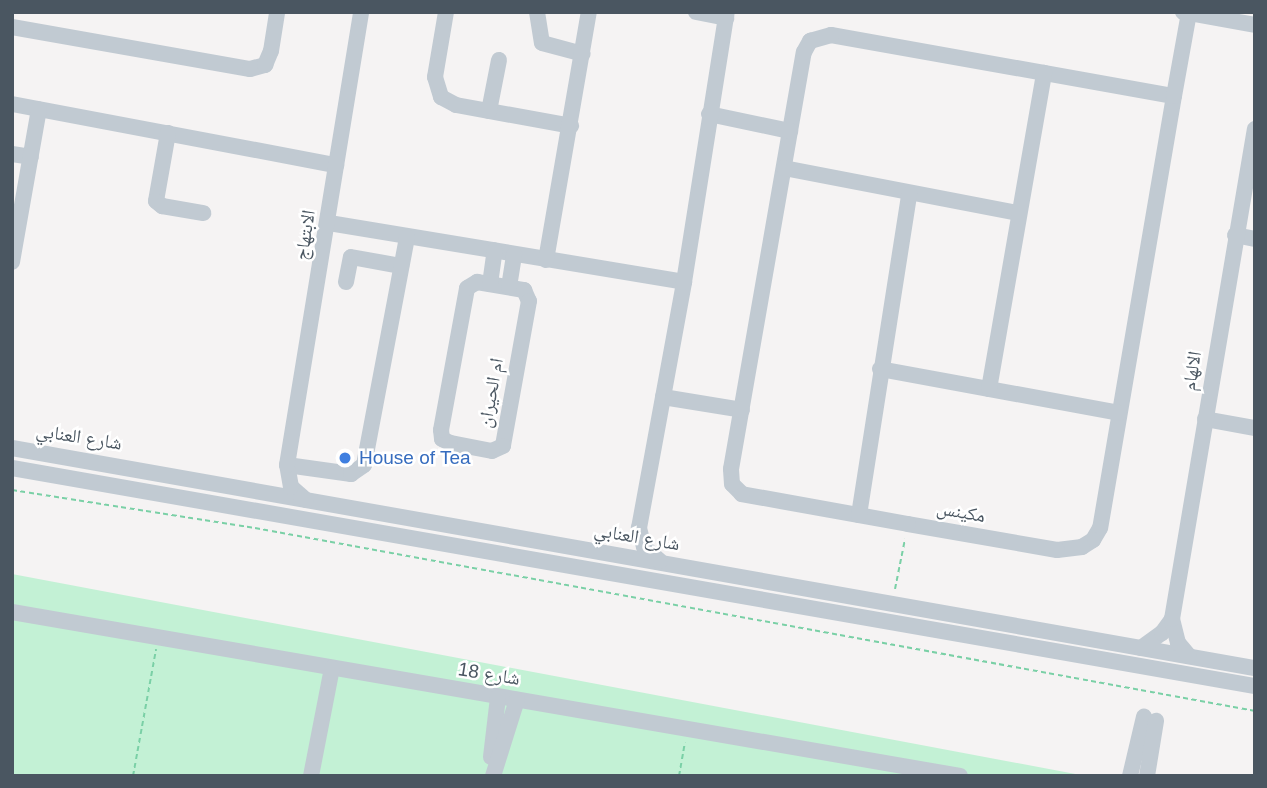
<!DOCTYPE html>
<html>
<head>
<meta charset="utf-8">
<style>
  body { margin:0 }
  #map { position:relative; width:1267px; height:788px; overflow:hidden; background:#f5f3f3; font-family:Helvetica,"Noto Naskh Arabic",sans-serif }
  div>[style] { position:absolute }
  .green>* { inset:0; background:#c3f1d5 }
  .path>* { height:2px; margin-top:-1px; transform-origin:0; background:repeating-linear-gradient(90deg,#7ad0a6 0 5px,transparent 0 8.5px) }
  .minor>* { height:16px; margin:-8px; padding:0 8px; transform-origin:8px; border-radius:8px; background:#c1cad2 }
  .dots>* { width:19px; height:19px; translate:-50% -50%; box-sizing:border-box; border:4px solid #fff; border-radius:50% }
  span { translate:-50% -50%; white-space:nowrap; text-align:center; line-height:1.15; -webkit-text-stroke:5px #fff; paint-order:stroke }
  .street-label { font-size:19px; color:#4a5661 }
  .shop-label { font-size:19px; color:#366cbe }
  .left { translate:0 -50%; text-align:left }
  .frame { position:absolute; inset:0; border:14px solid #4a5661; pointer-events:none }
</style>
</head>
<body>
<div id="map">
  <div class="green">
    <i style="clip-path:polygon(12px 574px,1086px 776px,12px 776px)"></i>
  </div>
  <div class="path">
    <i style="left:12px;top:490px;width:246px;rotate:8.9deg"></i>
    <i style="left:255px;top:528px;width:1017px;rotate:10.37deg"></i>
    <i style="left:895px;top:589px;width:51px;rotate:-78.7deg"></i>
    <i style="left:133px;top:776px;width:129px;rotate:-79.7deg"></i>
    <i style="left:679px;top:776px;width:34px;rotate:-80deg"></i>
  </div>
  <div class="minor">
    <i style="left:446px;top:12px;width:66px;rotate:99.6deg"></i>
    <i style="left:435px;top:77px;width:21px;rotate:73deg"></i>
    <i style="left:441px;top:97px;width:17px;rotate:28deg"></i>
    <i style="left:456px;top:105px;width:117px;rotate:10.3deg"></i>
    <i style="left:537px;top:12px;width:31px;rotate:81deg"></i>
    <i style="left:542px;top:43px;width:42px;rotate:15deg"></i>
    <i style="left:696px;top:12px;width:31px;rotate:11deg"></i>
    <i style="left:1183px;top:12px;width:73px;rotate:10.2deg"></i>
    <i style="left:12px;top:27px;width:242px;rotate:10deg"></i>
    <i style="left:250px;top:69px;width:16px;rotate:-15deg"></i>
    <i style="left:265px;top:65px;width:15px;rotate:-67deg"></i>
    <i style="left:271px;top:51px;width:39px;rotate:-81deg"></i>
    <i style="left:831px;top:35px;width:348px;rotate:10.1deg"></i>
    <i style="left:1174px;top:96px;width:438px;rotate:99.7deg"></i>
    <i style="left:1100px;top:528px;width:14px;rotate:120deg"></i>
    <i style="left:1093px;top:540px;width:13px;rotate:148deg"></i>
    <i style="left:1082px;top:547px;width:25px;rotate:173deg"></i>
    <i style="left:1057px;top:550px;width:151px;rotate:-170.1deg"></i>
    <i style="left:908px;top:524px;width:169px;rotate:-169.8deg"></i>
    <i style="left:742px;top:494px;width:14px;rotate:-135deg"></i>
    <i style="left:732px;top:484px;width:15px;rotate:-94deg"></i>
    <i style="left:731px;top:469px;width:423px;rotate:-80.1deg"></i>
    <i style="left:804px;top:52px;width:13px;rotate:-61deg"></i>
    <i style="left:810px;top:41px;width:22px;rotate:-16deg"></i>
    <i style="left:1174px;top:96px;width:84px;rotate:-79.8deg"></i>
    <i style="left:12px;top:104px;width:330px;rotate:10.7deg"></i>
    <i style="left:489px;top:111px;width:52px;rotate:-78.9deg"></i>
    <i style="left:709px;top:114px;width:83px;rotate:11.9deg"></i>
    <i style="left:168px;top:133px;width:69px;rotate:100deg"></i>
    <i style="left:156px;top:201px;width:8px;rotate:40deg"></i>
    <i style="left:162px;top:206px;width:42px;rotate:9.7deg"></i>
    <i style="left:12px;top:154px;width:19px;rotate:9deg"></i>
    <i style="left:784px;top:168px;width:238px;rotate:10.9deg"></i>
    <i style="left:329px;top:223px;width:360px;rotate:9.4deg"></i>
    <i style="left:1235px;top:235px;width:20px;rotate:11deg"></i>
    <i style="left:546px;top:260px;width:252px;rotate:-80.2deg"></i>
    <i style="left:12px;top:262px;width:155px;rotate:-80deg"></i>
    <i style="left:346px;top:282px;width:25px;rotate:-79deg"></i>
    <i style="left:351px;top:257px;width:51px;rotate:10.2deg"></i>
    <i style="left:477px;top:282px;width:48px;rotate:9.7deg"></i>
    <i style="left:524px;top:290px;width:12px;rotate:66deg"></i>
    <i style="left:529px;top:301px;width:147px;rotate:100.2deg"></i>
    <i style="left:503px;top:446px;width:12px;rotate:156deg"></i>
    <i style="left:492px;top:451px;width:43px;rotate:-169.2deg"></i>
    <i style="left:450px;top:443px;width:9px;rotate:-153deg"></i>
    <i style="left:442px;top:439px;width:9px;rotate:-96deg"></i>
    <i style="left:441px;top:430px;width:144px;rotate:-79.6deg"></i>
    <i style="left:467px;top:288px;width:12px;rotate:-31deg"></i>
    <i style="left:490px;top:284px;width:34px;rotate:-82deg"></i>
    <i style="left:509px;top:287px;width:33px;rotate:-81deg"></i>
    <i style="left:880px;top:369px;width:243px;rotate:10.4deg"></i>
    <i style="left:989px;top:389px;width:321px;rotate:-80.1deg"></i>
    <i style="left:663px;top:397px;width:80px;rotate:9.3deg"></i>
    <i style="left:1205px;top:419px;width:51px;rotate:10.2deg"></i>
    <i style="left:12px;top:448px;width:1262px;rotate:10.04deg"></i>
    <i style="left:287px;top:465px;width:65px;rotate:8deg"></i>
    <i style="left:351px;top:474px;width:16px;rotate:-35deg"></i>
    <i style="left:364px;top:465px;width:232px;rotate:-79.3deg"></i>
    <i style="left:12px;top:468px;width:1262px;rotate:9.95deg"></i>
    <i style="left:306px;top:500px;width:20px;rotate:-139deg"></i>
    <i style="left:291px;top:487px;width:22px;rotate:-100deg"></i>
    <i style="left:287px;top:465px;width:459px;rotate:-80.7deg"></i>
    <i style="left:859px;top:515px;width:325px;rotate:-81.1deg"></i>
    <i style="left:660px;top:561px;width:21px;rotate:-139deg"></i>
    <i style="left:644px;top:547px;width:20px;rotate:-105deg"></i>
    <i style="left:639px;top:528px;width:250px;rotate:-79.6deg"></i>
    <i style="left:684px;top:282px;width:273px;rotate:-81deg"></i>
    <i style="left:12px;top:612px;width:962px;rotate:9.81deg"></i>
    <i style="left:1141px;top:648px;width:26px;rotate:-36deg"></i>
    <i style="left:1162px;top:633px;width:17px;rotate:-54deg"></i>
    <i style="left:1189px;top:656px;width:17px;rotate:-130deg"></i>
    <i style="left:1178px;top:643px;width:25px;rotate:-104deg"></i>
    <i style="left:1172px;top:619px;width:497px;rotate:-80.4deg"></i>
    <i style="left:491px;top:757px;width:60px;rotate:-83.3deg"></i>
    <i style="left:311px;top:776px;width:110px;rotate:-79deg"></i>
    <i style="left:493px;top:776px;width:80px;rotate:-72.5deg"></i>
    <i style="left:1130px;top:776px;width:61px;rotate:-76.7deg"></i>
    <i style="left:1147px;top:776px;width:56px;rotate:-80.7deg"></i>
  </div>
  <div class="dots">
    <i style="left:345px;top:458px;background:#3f7fe0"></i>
  </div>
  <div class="street-label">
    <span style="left:305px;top:235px;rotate:-81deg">الابتهاج</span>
    <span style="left:1192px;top:371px;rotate:-81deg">الالهام</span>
    <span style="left:491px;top:393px;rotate:-80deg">ام الحيران</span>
    <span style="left:79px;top:437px;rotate:9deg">شارع العنابي</span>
    <span style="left:961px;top:512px;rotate:10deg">مكينس</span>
    <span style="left:637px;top:537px;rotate:10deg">شارع العنابي</span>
    <span style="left:489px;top:674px;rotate:9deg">شارع 18</span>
  </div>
  <div class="shop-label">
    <span class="left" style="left:359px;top:458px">House of Tea</span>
  </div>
  <div class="frame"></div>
</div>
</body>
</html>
